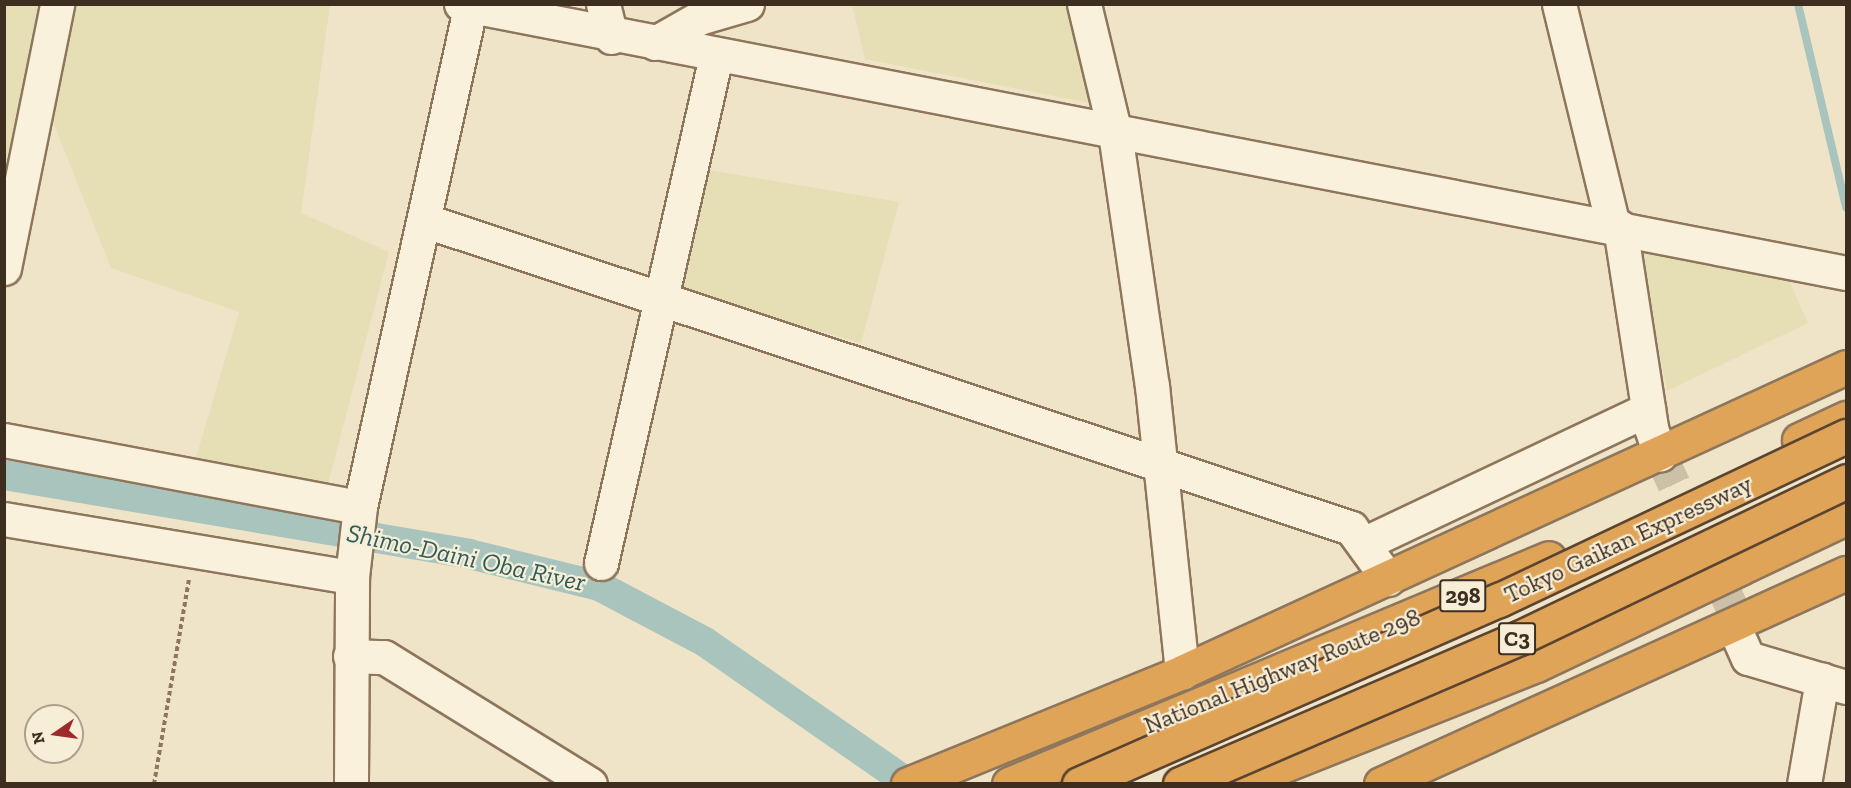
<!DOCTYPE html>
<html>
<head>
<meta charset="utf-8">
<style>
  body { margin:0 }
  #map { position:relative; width:1851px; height:788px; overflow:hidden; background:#f0e4c8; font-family:"Zilla Slab",serif }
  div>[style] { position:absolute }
  .farmland>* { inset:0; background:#e6deb5 }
  .stream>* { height:8px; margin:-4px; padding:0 4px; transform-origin:4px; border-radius:4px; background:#a9c4bc }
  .canal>* { height:30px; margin:-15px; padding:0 15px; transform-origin:15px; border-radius:15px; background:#a9c4bc }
  .minor-tunnel>* { height:33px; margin-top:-16.5px; transform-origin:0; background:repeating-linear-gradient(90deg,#ccc0a6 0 33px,transparent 0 49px) }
  .path>* { height:4px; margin-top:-2px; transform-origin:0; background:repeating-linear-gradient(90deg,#8d765c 0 4.5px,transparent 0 7.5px) }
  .roads { filter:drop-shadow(2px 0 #8d765c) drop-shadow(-2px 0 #8d765c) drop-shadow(0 2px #8d765c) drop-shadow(0 -2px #8d765c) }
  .minor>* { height:33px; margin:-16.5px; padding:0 16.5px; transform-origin:16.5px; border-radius:16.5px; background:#faf1dc }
  .highway>* { height:33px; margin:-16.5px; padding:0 16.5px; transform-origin:16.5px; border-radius:16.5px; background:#e0a458 }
  .bridges { filter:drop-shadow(2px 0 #5b4430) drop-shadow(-2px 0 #5b4430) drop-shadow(0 2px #5b4430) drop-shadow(0 -2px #5b4430) }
  .highway-bridge>* { height:33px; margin:-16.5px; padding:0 16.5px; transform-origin:16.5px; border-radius:16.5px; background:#e0a458 }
  span { translate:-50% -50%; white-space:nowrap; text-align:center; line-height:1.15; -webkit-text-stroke:4.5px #f7eed8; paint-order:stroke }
  .shield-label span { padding:2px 4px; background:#f7eed8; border:2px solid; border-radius:4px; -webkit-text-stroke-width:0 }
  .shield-label { font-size:22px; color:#3d2e20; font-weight:700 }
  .street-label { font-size:24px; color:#3d2e20 }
  .water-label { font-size:26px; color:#2f5d5a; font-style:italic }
  .frame { position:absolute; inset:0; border:6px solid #3d2e20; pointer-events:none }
  .north { position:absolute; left:24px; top:704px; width:60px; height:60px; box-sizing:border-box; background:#f7eed8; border:2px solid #ada18e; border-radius:50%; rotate:257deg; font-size:16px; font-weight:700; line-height:24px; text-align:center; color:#3d2e20 }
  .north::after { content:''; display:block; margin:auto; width:21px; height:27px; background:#9e2a2b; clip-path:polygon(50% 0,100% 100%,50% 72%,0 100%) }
</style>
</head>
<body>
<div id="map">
  <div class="farmland">
    <i style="clip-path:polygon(5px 5px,44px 5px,5px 192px)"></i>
    <i style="clip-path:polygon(77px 5px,330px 5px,301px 213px,389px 252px,327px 488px,195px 461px,239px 312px,111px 268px,53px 122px)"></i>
    <i style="clip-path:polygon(852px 5px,1069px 5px,1090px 103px,865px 59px)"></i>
    <i style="clip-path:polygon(709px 170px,899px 202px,861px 343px,678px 291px)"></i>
    <i style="clip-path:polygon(1640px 250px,1788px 278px,1808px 323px,1667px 391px)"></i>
  </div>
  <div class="stream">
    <i style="left:1798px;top:4px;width:209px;rotate:76.7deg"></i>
  </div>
  <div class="canal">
    <i style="left:4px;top:475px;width:472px;rotate:9.6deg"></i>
    <i style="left:469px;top:554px;width:134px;rotate:13.8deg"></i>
    <i style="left:599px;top:586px;width:120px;rotate:27.8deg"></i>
    <i style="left:705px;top:642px;width:249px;rotate:34.8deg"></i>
  </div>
  <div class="minor-tunnel">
    <i style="left:1660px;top:454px;width:188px;rotate:64.8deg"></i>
  </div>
  <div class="path">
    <i style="left:154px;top:784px;width:207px;rotate:-80.3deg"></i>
  </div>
  <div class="roads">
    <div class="minor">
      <i style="left:461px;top:4px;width:1411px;rotate:10.99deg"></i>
      <i style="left:603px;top:4px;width:34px;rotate:76deg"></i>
      <i style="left:1084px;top:4px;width:133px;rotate:76.5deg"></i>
      <i style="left:1115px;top:133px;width:256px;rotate:81.7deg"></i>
      <i style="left:1152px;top:386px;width:288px;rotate:84deg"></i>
      <i style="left:1559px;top:4px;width:228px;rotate:76.3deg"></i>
      <i style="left:655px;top:43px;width:51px;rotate:-29.6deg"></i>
      <i style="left:699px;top:18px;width:50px;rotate:-16.3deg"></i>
      <i style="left:426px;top:221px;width:975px;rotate:18.36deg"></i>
      <i style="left:1351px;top:528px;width:63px;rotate:54deg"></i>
      <i style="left:1620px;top:227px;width:203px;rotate:81.2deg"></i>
      <i style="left:1651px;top:428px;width:28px;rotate:71deg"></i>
      <i style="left:4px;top:268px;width:269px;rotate:-78.6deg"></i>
      <i style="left:4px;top:440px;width:362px;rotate:10.7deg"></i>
      <i style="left:4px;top:519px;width:353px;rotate:9.5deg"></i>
      <i style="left:1365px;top:543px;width:313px;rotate:-25.3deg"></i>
      <i style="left:601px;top:563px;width:520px;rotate:-77.22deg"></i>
      <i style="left:1734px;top:627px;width:34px;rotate:66deg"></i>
      <i style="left:1748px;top:658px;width:102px;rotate:16.5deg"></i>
      <i style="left:350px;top:656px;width:34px;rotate:2deg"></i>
      <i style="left:384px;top:657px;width:242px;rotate:31.7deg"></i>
      <i style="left:351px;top:784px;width:207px;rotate:-89.7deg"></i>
      <i style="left:352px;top:577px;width:70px;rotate:-83.5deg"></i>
      <i style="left:360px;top:507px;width:515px;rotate:-77.56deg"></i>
      <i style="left:1804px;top:784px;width:106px;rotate:-80.2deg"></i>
    </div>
    <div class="highway">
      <i style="left:1799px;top:440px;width:52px;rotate:-25.1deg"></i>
      <i style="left:908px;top:784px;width:296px;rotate:-22.2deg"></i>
      <i style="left:1182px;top:672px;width:731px;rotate:-24.67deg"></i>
      <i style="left:1009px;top:784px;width:585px;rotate:-22.71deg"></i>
      <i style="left:1237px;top:784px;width:322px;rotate:-21.7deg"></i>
      <i style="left:1536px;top:665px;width:343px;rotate:-25.4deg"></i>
      <i style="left:1381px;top:784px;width:511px;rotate:-24.41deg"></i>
    </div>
  </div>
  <div class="bridges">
    <div class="highway-bridge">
      <i style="left:1079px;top:784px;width:459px;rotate:-23.7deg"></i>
      <i style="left:1499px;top:600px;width:384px;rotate:-25.3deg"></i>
      <i style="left:1180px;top:784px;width:369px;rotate:-23.3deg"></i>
      <i style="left:1519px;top:638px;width:363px;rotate:-25.6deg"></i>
    </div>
  </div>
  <div class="shield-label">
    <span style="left:1463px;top:596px">298</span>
    <span style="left:1517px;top:639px">C3</span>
  </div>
  <div class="street-label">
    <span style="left:1628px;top:539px;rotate:-25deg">Tokyo Gaikan Expressway</span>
    <span style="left:1282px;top:671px;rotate:-22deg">National Highway Route 298</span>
  </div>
  <div class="water-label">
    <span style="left:466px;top:558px;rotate:12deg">Shimo-Daini Oba River</span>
  </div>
  <div class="frame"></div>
  <div class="north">N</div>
</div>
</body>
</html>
